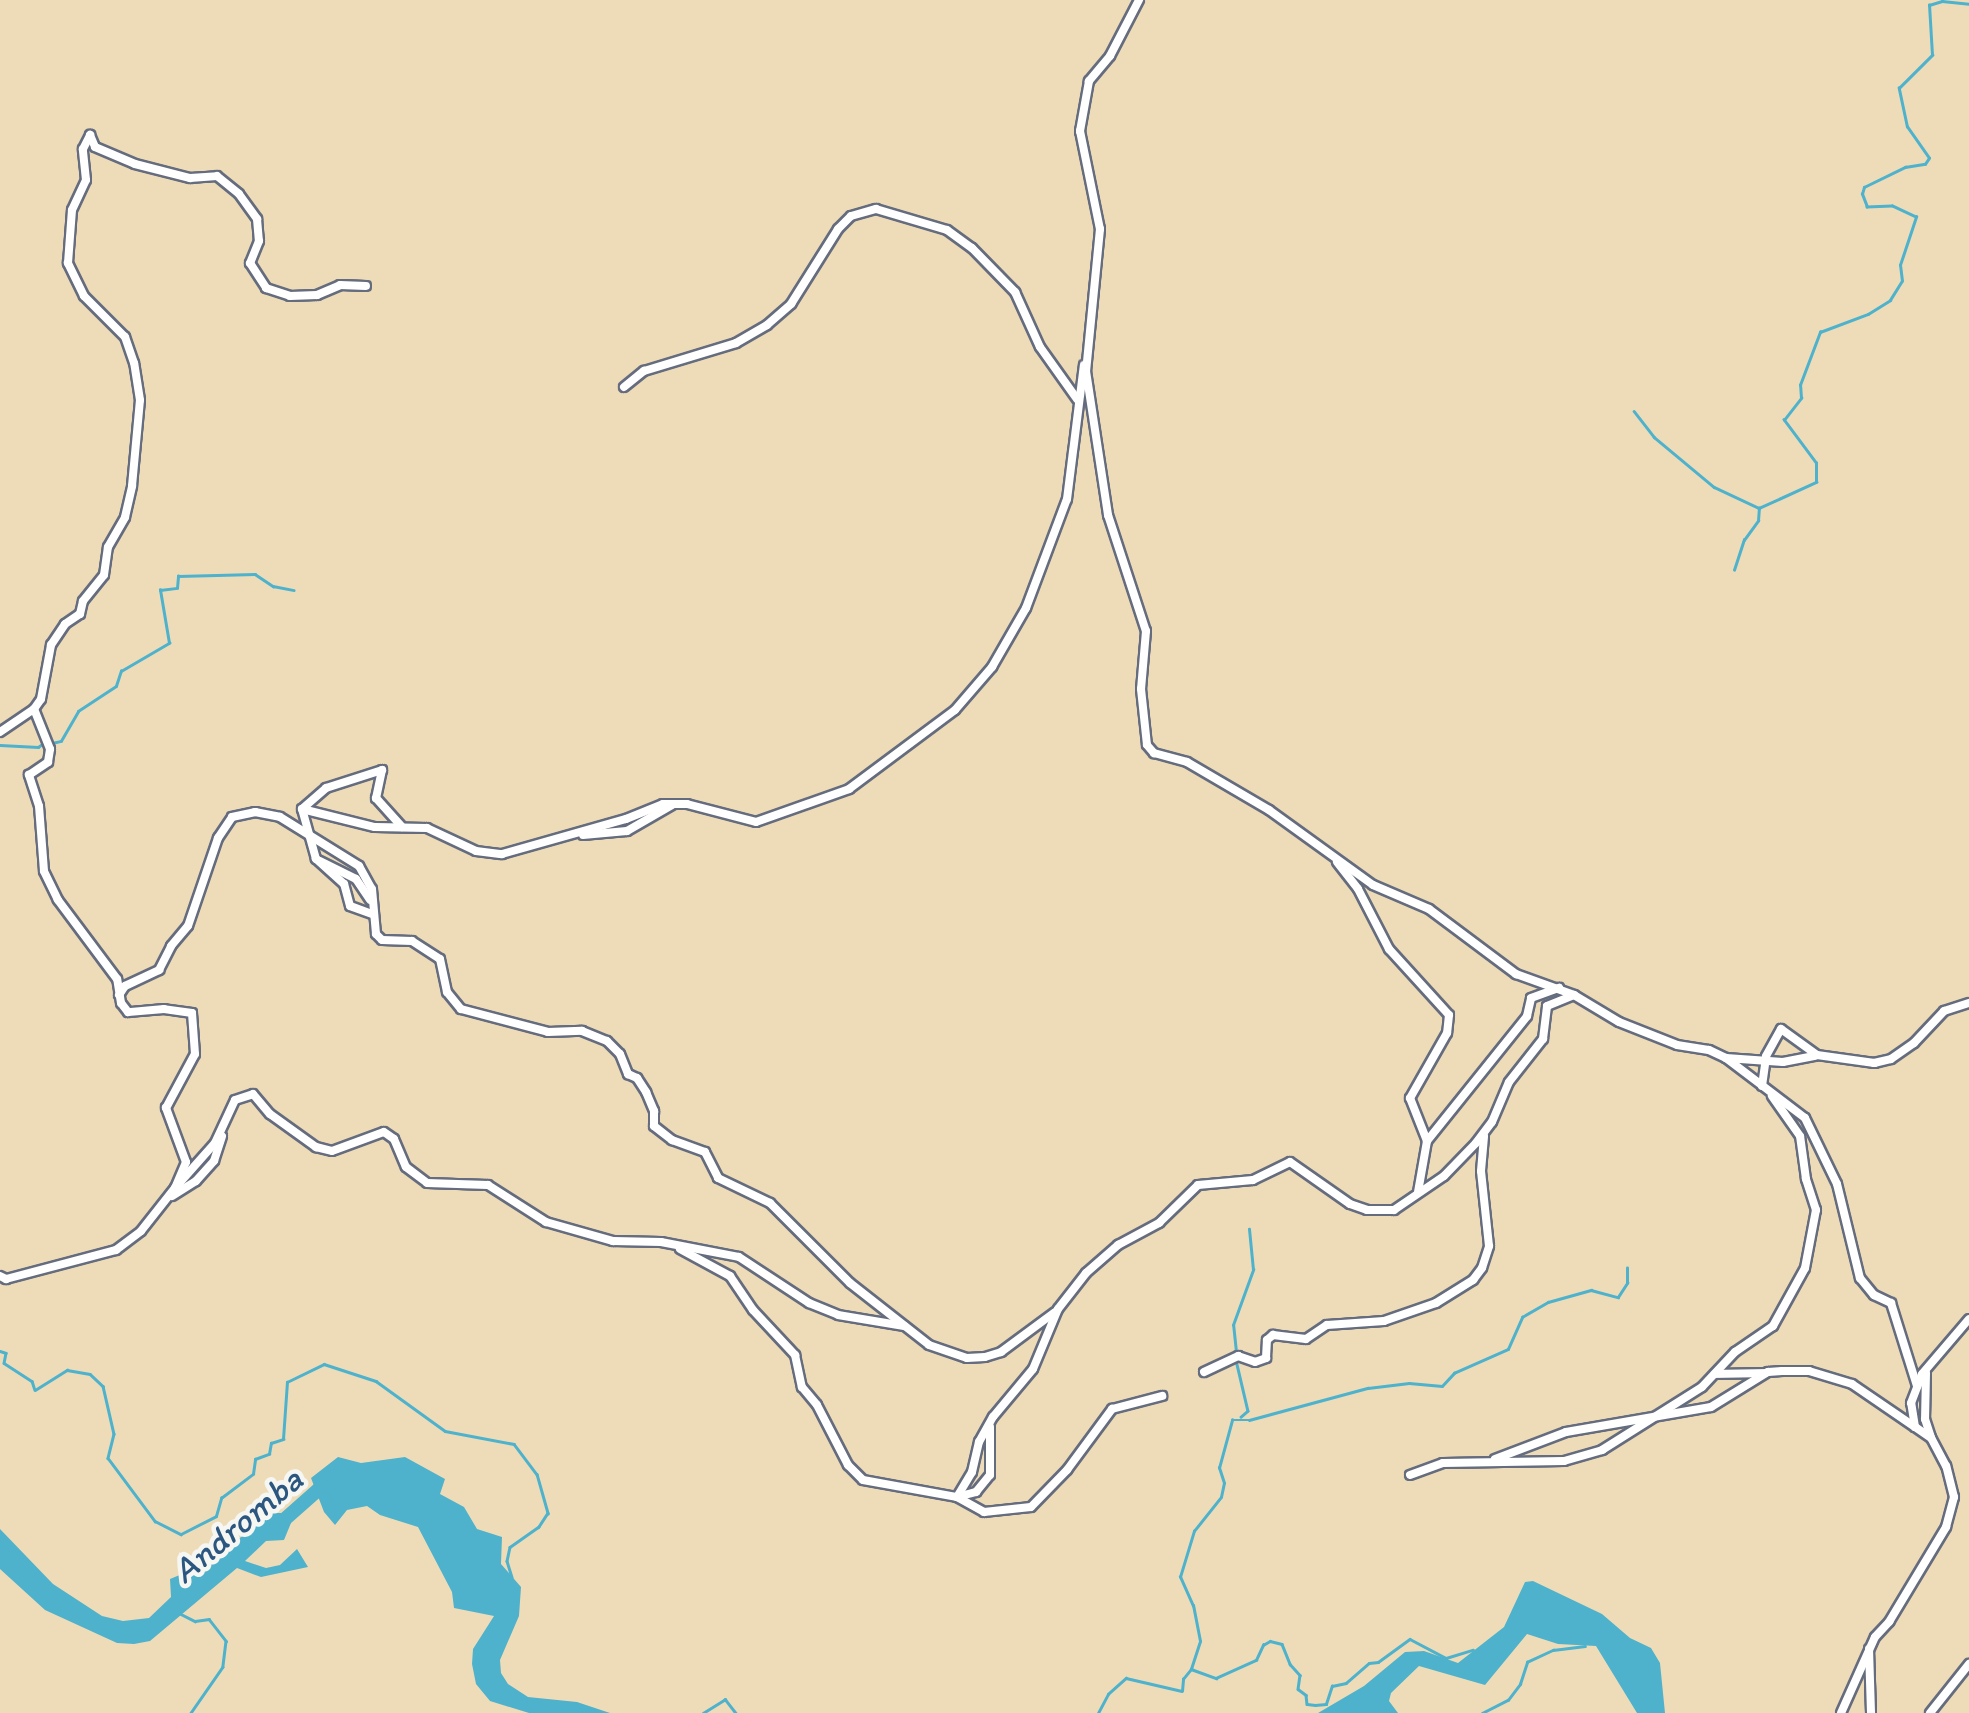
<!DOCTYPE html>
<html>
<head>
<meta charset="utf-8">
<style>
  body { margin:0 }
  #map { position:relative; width:1969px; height:1713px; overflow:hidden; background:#eedcb9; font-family:Itim,sans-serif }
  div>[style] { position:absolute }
  .water>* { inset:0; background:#4eb2cc }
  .stream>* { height:2.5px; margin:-1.25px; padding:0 1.25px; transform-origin:1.25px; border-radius:1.25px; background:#4eb2cc }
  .river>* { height:14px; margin:-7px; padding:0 7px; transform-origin:7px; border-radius:7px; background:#4eb2cc }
  .roads { filter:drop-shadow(2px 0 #656c7e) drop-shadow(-2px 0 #656c7e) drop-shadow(0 2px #656c7e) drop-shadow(0 -2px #656c7e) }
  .minor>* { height:8px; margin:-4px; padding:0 4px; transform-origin:4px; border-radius:4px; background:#fff }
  span { translate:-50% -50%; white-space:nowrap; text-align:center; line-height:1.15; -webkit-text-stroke:9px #f6f6f2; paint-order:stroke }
  .water-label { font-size:35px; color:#2a567f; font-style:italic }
</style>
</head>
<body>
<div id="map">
  <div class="water">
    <i style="clip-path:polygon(338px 1457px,361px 1463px,405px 1457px,445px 1479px,440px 1494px,464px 1507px,477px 1529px,502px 1537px,501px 1564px,521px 1587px,519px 1616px,500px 1660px,501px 1673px,508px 1684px,528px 1697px,577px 1702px,610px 1713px,529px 1713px,490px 1701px,476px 1684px,472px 1664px,473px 1649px,494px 1616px,454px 1608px,452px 1592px,418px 1527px,380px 1515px,367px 1506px,347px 1510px,335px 1525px,324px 1512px,311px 1478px)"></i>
    <i style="clip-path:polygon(273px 1513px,285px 1513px,291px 1523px,284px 1540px,266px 1541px,245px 1561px,266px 1568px,280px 1565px,297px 1549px,308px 1567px,261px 1577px,237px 1568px,150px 1641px,134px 1644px,117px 1643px,45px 1610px,0 1569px,0 1529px,53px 1584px,102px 1616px,123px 1621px,149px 1618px,171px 1597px,170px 1579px,204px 1565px)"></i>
    <i style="clip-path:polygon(1533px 1581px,1602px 1614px,1630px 1638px,1651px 1648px,1660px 1663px,1665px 1713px,1637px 1713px,1596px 1646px,1558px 1644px,1527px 1634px,1485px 1685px,1419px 1666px,1391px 1693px,1389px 1701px,1398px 1713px,1318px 1713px,1364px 1686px,1405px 1652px,1424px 1651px,1458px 1663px,1504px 1627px,1525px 1582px)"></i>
  </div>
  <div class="stream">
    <i style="left:1634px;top:411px;width:33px;rotate:52deg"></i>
    <i style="left:1654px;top:437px;width:78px;rotate:39.8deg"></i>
    <i style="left:1714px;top:487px;width:50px;rotate:25deg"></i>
    <i style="left:1734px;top:570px;width:32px;rotate:-72deg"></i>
    <i style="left:1744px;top:540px;width:24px;rotate:-54deg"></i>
    <i style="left:1758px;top:521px;width:13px;rotate:-86deg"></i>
    <i style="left:1759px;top:508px;width:63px;rotate:-24.5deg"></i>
    <i style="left:1816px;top:482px;width:19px;rotate:-90deg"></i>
    <i style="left:1816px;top:463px;width:54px;rotate:-126.7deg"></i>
    <i style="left:1784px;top:420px;width:28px;rotate:-52deg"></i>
    <i style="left:1801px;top:398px;width:13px;rotate:-94deg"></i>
    <i style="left:1800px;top:385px;width:57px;rotate:-69.3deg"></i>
    <i style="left:1820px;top:332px;width:51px;rotate:-20.6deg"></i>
    <i style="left:1868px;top:314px;width:26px;rotate:-32deg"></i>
    <i style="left:1890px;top:300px;width:22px;rotate:-58deg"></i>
    <i style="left:1902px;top:281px;width:16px;rotate:-97deg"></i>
    <i style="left:1900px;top:265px;width:51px;rotate:-71.6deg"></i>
    <i style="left:1916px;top:217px;width:26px;rotate:-155deg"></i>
    <i style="left:1892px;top:206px;width:25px;rotate:178deg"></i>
    <i style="left:1867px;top:207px;width:14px;rotate:-111deg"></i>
    <i style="left:1862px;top:194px;width:7px;rotate:-74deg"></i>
    <i style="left:1864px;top:187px;width:46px;rotate:-26deg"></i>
    <i style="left:1905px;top:167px;width:20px;rotate:-9deg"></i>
    <i style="left:1925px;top:164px;width:7px;rotate:-56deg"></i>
    <i style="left:1929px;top:158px;width:38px;rotate:-125deg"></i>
    <i style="left:1907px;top:127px;width:40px;rotate:-102deg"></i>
    <i style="left:1899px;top:88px;width:47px;rotate:-45deg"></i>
    <i style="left:1932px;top:55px;width:50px;rotate:-93.4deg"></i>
    <i style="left:1929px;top:5px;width:14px;rotate:-17deg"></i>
    <i style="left:1942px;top:1px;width:27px;rotate:6deg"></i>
    <i style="left:52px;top:743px;width:9px;rotate:-13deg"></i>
    <i style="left:61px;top:741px;width:34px;rotate:-60deg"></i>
    <i style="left:78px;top:711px;width:45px;rotate:-33.3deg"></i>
    <i style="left:116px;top:686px;width:16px;rotate:-72deg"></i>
    <i style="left:121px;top:671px;width:56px;rotate:-30.3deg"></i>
    <i style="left:169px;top:643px;width:54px;rotate:-99.6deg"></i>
    <i style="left:160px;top:590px;width:17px;rotate:-7deg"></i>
    <i style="left:177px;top:588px;width:12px;rotate:-85deg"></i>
    <i style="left:178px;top:576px;width:77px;rotate:-1.5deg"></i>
    <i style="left:255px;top:574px;width:22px;rotate:34deg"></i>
    <i style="left:273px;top:586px;width:21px;rotate:11deg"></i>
    <i style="left:0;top:745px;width:38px;rotate:3deg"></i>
    <i style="left:38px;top:747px;width:9px;rotate:-36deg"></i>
    <i style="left:0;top:1351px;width:6px;rotate:18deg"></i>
    <i style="left:6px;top:1353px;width:10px;rotate:101deg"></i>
    <i style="left:4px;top:1363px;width:33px;rotate:33deg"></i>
    <i style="left:32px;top:1381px;width:9px;rotate:72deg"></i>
    <i style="left:35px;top:1390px;width:38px;rotate:-32deg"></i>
    <i style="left:67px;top:1370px;width:23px;rotate:10deg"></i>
    <i style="left:90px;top:1374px;width:18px;rotate:43deg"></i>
    <i style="left:103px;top:1386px;width:49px;rotate:77.1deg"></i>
    <i style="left:114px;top:1434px;width:25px;rotate:104deg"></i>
    <i style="left:108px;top:1458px;width:79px;rotate:53.3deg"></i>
    <i style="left:155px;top:1521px;width:29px;rotate:27deg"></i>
    <i style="left:181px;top:1534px;width:39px;rotate:-27deg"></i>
    <i style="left:216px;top:1516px;width:19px;rotate:-74deg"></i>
    <i style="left:221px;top:1498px;width:40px;rotate:-37deg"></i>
    <i style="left:253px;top:1474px;width:15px;rotate:-82deg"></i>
    <i style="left:255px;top:1459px;width:15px;rotate:-20deg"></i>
    <i style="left:269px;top:1454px;width:11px;rotate:-80deg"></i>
    <i style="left:271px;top:1443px;width:13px;rotate:-18deg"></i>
    <i style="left:283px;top:1439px;width:57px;rotate:-86deg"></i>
    <i style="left:287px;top:1382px;width:41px;rotate:-25.9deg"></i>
    <i style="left:324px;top:1364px;width:55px;rotate:18.1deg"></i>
    <i style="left:376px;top:1381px;width:85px;rotate:35.9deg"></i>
    <i style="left:445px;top:1431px;width:70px;rotate:10.7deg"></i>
    <i style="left:514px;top:1444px;width:38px;rotate:53deg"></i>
    <i style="left:537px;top:1474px;width:41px;rotate:74.2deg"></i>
    <i style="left:548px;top:1513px;width:17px;rotate:123deg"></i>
    <i style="left:539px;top:1527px;width:35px;rotate:145deg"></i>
    <i style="left:510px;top:1547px;width:14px;rotate:102deg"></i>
    <i style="left:507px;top:1561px;width:17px;rotate:73deg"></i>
    <i style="left:1236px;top:1352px;width:27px;rotate:-96deg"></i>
    <i style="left:1233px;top:1325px;width:59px;rotate:-70deg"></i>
    <i style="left:1253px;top:1270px;width:41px;rotate:-95.6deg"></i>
    <i style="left:1236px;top:1360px;width:52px;rotate:76.8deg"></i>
    <i style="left:1248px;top:1411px;width:9px;rotate:139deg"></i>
    <i style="left:179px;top:1613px;width:18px;rotate:27deg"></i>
    <i style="left:195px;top:1621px;width:14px;rotate:-8deg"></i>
    <i style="left:209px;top:1619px;width:28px;rotate:52deg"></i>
    <i style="left:226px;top:1641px;width:26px;rotate:97deg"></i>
    <i style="left:223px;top:1667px;width:56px;rotate:124.8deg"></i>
    <i style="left:1191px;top:1669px;width:29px;rotate:-72deg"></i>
    <i style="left:1200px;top:1641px;width:36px;rotate:-101deg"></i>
    <i style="left:1193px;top:1606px;width:32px;rotate:-114deg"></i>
    <i style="left:1180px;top:1577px;width:48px;rotate:-73.1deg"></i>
    <i style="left:1194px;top:1531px;width:43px;rotate:-51.5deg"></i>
    <i style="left:1221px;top:1497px;width:14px;rotate:-78deg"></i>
    <i style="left:1224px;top:1483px;width:16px;rotate:-108deg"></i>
    <i style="left:1219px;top:1468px;width:50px;rotate:-74.8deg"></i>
    <i style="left:1232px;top:1420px;width:17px"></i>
    <i style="left:1249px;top:1420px;width:123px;rotate:-15.1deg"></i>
    <i style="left:1368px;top:1388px;width:41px;rotate:-7deg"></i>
    <i style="left:1409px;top:1383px;width:33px;rotate:5deg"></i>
    <i style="left:1442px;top:1386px;width:18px;rotate:-47deg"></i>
    <i style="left:1454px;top:1373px;width:59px;rotate:-24deg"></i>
    <i style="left:1508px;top:1349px;width:35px;rotate:-66deg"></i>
    <i style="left:1522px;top:1317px;width:30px;rotate:-30deg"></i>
    <i style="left:1548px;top:1302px;width:45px;rotate:-15.6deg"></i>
    <i style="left:1591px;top:1290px;width:28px;rotate:15deg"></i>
    <i style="left:1618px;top:1297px;width:17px;rotate:-57deg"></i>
    <i style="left:1627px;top:1283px;width:15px;rotate:-90deg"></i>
    <i style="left:703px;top:1713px;width:26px;rotate:-32deg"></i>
    <i style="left:725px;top:1699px;width:18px;rotate:52deg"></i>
    <i style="left:1098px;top:1713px;width:21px;rotate:-62deg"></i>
    <i style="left:1108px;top:1694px;width:24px;rotate:-42deg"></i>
    <i style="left:1126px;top:1678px;width:57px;rotate:13.1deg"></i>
    <i style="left:1182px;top:1691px;width:12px;rotate:-85deg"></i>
    <i style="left:1183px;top:1679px;width:13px;rotate:-51deg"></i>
    <i style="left:1191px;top:1669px;width:27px;rotate:20deg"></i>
    <i style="left:1216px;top:1678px;width:44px;rotate:-24.2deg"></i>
    <i style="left:1256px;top:1660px;width:17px;rotate:-65deg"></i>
    <i style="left:1263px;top:1645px;width:8px;rotate:-30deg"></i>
    <i style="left:1270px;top:1641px;width:12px;rotate:14deg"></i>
    <i style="left:1282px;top:1644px;width:22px;rotate:68deg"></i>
    <i style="left:1290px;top:1664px;width:15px;rotate:48deg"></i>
    <i style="left:1300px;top:1675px;width:14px;rotate:98deg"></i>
    <i style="left:1298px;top:1689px;width:10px;rotate:37deg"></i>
    <i style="left:1306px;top:1695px;width:9px;rotate:84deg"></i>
    <i style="left:1307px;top:1704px;width:8px;rotate:7deg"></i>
    <i style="left:1315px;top:1705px;width:11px;rotate:-5deg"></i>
    <i style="left:1326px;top:1704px;width:19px;rotate:-72deg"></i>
    <i style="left:1332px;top:1686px;width:14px;rotate:-12deg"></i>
    <i style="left:1346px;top:1683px;width:30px;rotate:-41deg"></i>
    <i style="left:1369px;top:1663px;width:9px;rotate:-6deg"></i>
    <i style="left:1378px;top:1662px;width:39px;rotate:-36deg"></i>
    <i style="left:1410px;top:1639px;width:41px;rotate:27.8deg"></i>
    <i style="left:1446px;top:1658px;width:28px;rotate:-17deg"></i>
    <i style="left:1482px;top:1713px;width:29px;rotate:-27deg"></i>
    <i style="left:1508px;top:1700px;width:20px;rotate:-53deg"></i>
    <i style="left:1520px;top:1684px;width:23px;rotate:-72deg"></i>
    <i style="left:1527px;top:1662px;width:29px;rotate:-25deg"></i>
    <i style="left:1553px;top:1650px;width:32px;rotate:-7deg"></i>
  </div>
  <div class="river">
    <i style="left:276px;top:1527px;width:57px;rotate:-41.5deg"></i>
    <i style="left:319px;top:1489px;width:11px;rotate:-10deg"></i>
  </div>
  <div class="roads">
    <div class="minor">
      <i style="left:1139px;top:0;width:63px;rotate:117.4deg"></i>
      <i style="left:1110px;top:56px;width:33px;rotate:130deg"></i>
      <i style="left:1089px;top:81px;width:51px;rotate:100.2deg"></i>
      <i style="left:1080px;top:131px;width:100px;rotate:78.5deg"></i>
      <i style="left:1100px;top:229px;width:143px;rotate:95.6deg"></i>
      <i style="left:1086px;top:371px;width:146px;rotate:81.3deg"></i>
      <i style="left:1108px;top:515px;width:122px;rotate:71.9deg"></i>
      <i style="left:1146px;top:631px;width:58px;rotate:94.9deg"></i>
      <i style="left:1141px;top:689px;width:56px;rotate:83.9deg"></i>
      <i style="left:1147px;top:745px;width:11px;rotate:49deg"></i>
      <i style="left:1154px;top:753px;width:34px;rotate:15deg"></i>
      <i style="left:1187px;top:762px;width:95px;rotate:30.3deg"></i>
      <i style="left:1269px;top:810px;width:128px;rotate:35.8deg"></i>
      <i style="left:1373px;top:885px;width:61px;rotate:23.2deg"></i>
      <i style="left:1429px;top:909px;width:109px;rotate:36.8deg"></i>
      <i style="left:1516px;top:974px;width:62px;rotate:19.9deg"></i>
      <i style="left:90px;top:135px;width:13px;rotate:67deg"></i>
      <i style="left:95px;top:147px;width:43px;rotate:23deg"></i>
      <i style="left:135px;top:164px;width:57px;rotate:14.3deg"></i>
      <i style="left:190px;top:178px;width:27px;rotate:-4deg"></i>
      <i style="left:217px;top:176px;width:28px;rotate:39deg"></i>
      <i style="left:239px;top:194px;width:31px;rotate:54deg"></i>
      <i style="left:257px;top:219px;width:22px;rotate:85deg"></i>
      <i style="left:259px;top:241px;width:24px;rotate:112deg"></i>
      <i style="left:250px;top:263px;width:30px;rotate:57deg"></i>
      <i style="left:266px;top:288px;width:25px;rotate:18deg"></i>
      <i style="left:290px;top:296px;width:27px;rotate:-2deg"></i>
      <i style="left:317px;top:295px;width:25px;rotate:-23deg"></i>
      <i style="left:340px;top:285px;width:26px;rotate:2deg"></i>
      <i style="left:624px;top:387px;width:26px;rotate:-39deg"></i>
      <i style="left:644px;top:371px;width:96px;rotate:-16.9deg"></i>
      <i style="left:736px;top:343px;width:36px;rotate:-30deg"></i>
      <i style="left:767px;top:325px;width:32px;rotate:-41deg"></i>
      <i style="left:791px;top:304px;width:89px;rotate:-57.9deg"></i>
      <i style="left:838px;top:229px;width:18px;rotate:-45deg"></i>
      <i style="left:851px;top:216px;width:26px;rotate:-16deg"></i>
      <i style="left:876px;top:209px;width:74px;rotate:16.5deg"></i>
      <i style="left:947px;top:230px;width:31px;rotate:36deg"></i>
      <i style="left:972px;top:248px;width:62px;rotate:45.7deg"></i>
      <i style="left:1015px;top:292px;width:60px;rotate:65.6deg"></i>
      <i style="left:1040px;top:347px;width:64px;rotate:54.6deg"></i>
      <i style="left:0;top:732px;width:41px;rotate:-34.1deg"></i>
      <i style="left:34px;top:709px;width:12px;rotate:-55deg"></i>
      <i style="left:41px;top:699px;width:55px;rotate:-79.5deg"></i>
      <i style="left:51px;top:645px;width:25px;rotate:-56deg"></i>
      <i style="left:65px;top:624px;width:18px;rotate:-34deg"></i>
      <i style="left:80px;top:614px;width:13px;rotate:-77deg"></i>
      <i style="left:83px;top:601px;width:33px;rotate:-51deg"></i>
      <i style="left:104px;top:575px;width:28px;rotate:-82deg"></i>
      <i style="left:108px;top:547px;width:34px;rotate:-60deg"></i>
      <i style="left:125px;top:517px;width:32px;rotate:-77deg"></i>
      <i style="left:132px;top:486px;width:86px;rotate:-84.7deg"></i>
      <i style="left:140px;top:400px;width:37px;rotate:-99deg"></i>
      <i style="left:134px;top:363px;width:28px;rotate:-109deg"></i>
      <i style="left:125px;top:337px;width:58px;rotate:-135deg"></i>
      <i style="left:84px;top:296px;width:37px;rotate:-116deg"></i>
      <i style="left:68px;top:263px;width:53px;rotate:-85.7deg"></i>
      <i style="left:72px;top:210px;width:33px;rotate:-65deg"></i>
      <i style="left:86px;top:180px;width:31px;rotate:-96deg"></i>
      <i style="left:83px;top:149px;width:16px;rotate:-63deg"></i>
      <i style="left:302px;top:809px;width:75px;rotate:13.9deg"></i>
      <i style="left:375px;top:827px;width:52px;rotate:1.1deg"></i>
      <i style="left:427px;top:828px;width:54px;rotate:25.1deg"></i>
      <i style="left:476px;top:851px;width:26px;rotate:7deg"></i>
      <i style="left:502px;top:854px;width:129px;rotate:-15.8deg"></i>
      <i style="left:626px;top:819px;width:40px;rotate:-22deg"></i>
      <i style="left:663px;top:804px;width:24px"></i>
      <i style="left:687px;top:804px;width:71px;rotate:14.6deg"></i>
      <i style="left:756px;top:822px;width:99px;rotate:-19.5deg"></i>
      <i style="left:849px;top:789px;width:132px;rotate:-36.7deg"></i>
      <i style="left:955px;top:710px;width:57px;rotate:-49.3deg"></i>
      <i style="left:992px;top:667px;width:68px;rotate:-60deg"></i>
      <i style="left:1026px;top:608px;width:116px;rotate:-69.4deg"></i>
      <i style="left:1067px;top:499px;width:135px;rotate:-82.8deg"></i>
      <i style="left:583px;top:835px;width:44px;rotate:-5.2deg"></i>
      <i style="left:627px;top:831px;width:52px;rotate:-30deg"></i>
      <i style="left:320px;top:861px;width:40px;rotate:26.6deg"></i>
      <i style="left:356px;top:879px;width:25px;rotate:56deg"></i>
      <i style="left:1337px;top:862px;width:34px;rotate:52deg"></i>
      <i style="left:1358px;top:889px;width:68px;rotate:62.7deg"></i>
      <i style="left:1389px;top:949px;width:89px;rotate:47.7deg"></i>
      <i style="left:1449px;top:1015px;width:18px;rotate:96deg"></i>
      <i style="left:1447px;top:1033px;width:75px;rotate:119.6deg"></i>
      <i style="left:1410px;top:1098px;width:46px;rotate:68.4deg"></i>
      <i style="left:1427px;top:1141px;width:52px;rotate:100deg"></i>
      <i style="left:372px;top:914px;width:23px;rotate:-160deg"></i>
      <i style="left:350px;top:906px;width:23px;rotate:-105deg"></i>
      <i style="left:344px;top:884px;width:38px;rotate:-138deg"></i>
      <i style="left:316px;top:859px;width:52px;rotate:-105.6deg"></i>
      <i style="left:302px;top:809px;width:32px;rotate:-41deg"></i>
      <i style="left:326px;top:788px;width:59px;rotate:-17.8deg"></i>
      <i style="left:382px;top:770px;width:29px;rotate:102deg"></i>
      <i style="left:376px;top:798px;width:39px;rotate:48deg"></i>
      <i style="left:119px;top:995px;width:11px;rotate:-56deg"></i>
      <i style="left:125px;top:986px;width:38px;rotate:-25deg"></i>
      <i style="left:159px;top:970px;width:27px;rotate:-63deg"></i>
      <i style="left:171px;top:946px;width:26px;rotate:-50deg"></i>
      <i style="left:188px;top:926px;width:93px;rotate:-71.2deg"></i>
      <i style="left:218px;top:838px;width:25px;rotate:-56deg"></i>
      <i style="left:232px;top:817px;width:24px;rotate:-12deg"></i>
      <i style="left:255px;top:812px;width:25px;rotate:11deg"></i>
      <i style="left:280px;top:817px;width:93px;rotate:31.8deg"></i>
      <i style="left:359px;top:866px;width:26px;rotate:61deg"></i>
      <i style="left:372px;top:889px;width:45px;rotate:84.9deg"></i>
      <i style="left:376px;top:934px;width:8px;rotate:45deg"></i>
      <i style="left:382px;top:940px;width:30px;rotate:2deg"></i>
      <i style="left:412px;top:941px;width:33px;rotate:33deg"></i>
      <i style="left:440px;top:959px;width:34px;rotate:78deg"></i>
      <i style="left:447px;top:992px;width:22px;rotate:51deg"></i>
      <i style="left:461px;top:1009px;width:90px;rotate:14.8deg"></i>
      <i style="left:548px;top:1032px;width:34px;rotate:-2deg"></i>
      <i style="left:582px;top:1031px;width:27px;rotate:22deg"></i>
      <i style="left:607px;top:1041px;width:18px;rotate:45deg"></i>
      <i style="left:620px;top:1054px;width:22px;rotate:68deg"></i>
      <i style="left:628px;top:1074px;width:10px;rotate:24deg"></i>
      <i style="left:637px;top:1078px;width:17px;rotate:57deg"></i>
      <i style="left:646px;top:1092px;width:21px;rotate:67deg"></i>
      <i style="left:654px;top:1111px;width:15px;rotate:90deg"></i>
      <i style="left:654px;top:1126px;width:23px;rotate:38deg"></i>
      <i style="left:672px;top:1140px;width:35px;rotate:20deg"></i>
      <i style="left:705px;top:1152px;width:29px;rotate:63deg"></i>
      <i style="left:718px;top:1178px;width:58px;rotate:25.7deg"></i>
      <i style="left:770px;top:1203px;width:113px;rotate:45deg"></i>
      <i style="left:850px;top:1283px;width:100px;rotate:38.1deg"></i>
      <i style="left:929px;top:1345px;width:40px;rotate:18.9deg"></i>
      <i style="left:967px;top:1358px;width:18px;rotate:-3deg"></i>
      <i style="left:985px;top:1357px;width:17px;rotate:-17deg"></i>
      <i style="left:1001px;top:1352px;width:67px;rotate:-36.5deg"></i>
      <i style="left:1726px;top:1058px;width:57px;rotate:4deg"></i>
      <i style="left:1783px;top:1062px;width:33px;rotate:-11deg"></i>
      <i style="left:1762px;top:1086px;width:30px;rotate:-82deg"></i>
      <i style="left:1766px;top:1056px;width:31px;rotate:-61deg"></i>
      <i style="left:1781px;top:1029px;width:44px;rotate:35.8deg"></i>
      <i style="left:1817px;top:1055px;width:58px;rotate:8deg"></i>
      <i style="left:1874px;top:1063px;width:17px;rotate:-13deg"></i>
      <i style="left:1891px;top:1059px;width:28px;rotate:-35deg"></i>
      <i style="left:1914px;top:1043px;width:44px;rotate:-46.8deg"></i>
      <i style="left:1944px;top:1011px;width:26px;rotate:-18deg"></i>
      <i style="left:1427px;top:1141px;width:160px;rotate:-51.3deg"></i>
      <i style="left:1527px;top:1016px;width:18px;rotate:-77deg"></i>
      <i style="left:1531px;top:998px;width:30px;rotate:-20deg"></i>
      <i style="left:175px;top:1188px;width:60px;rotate:-48.4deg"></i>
      <i style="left:215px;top:1143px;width:47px;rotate:-65.1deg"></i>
      <i style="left:235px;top:1100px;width:19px;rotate:-18deg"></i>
      <i style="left:253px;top:1094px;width:26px;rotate:50deg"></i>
      <i style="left:270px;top:1114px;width:57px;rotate:35.7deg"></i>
      <i style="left:316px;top:1147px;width:16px;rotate:14deg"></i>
      <i style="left:332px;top:1151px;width:55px;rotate:-20.1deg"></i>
      <i style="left:384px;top:1132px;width:12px;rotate:35deg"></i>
      <i style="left:394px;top:1139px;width:30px;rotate:67deg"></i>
      <i style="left:406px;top:1167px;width:26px;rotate:37deg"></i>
      <i style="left:427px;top:1183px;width:61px;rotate:1.9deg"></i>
      <i style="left:488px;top:1185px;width:69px;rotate:32.5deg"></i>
      <i style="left:546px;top:1222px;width:70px;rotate:15.8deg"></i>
      <i style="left:613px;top:1241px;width:48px;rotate:1.2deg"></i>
      <i style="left:661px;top:1242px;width:79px;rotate:10.9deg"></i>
      <i style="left:739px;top:1257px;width:84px;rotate:33.3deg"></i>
      <i style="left:809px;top:1303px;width:31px;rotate:22deg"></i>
      <i style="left:838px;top:1315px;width:67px;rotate:9.5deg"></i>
      <i style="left:172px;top:1196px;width:28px;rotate:-32deg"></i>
      <i style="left:196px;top:1181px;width:27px;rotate:-48deg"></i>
      <i style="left:214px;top:1161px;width:26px;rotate:-72deg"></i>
      <i style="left:680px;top:1249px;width:57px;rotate:28.4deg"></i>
      <i style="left:730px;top:1276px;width:41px;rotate:55.9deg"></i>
      <i style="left:753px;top:1310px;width:62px;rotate:47deg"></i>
      <i style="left:795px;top:1355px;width:33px;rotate:78deg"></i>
      <i style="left:802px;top:1387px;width:23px;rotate:50deg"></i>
      <i style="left:817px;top:1405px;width:68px;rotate:62.7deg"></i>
      <i style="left:848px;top:1465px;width:21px;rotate:45deg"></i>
      <i style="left:863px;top:1480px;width:96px;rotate:10.3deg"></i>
      <i style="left:957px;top:1497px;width:31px;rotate:29deg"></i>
      <i style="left:984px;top:1512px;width:47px;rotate:-6.1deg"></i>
      <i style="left:1031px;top:1507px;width:52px;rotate:-45.8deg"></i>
      <i style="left:1067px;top:1470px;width:76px;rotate:-53.6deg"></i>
      <i style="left:1112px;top:1409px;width:52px;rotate:-14.6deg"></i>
      <i style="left:0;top:1276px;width:7px;rotate:27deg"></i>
      <i style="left:6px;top:1279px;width:114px;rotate:-14.8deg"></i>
      <i style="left:116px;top:1250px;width:31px;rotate:-37deg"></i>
      <i style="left:141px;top:1231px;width:55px;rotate:-51.7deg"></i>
      <i style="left:175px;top:1188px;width:28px;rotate:-67deg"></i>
      <i style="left:186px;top:1162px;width:58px;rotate:-110.3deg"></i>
      <i style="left:166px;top:1108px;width:61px;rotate:-61.8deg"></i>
      <i style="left:195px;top:1054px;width:41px;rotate:-94.2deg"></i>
      <i style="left:192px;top:1013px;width:28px;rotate:-172deg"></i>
      <i style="left:164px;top:1009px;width:36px;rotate:175deg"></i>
      <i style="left:128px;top:1012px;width:11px;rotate:-128deg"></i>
      <i style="left:121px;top:1003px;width:24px;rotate:-99deg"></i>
      <i style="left:117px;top:979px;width:99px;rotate:-126.8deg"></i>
      <i style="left:58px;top:900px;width:32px;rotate:-116deg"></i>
      <i style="left:44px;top:871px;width:65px;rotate:-94.4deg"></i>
      <i style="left:39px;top:806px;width:33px;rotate:-108deg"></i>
      <i style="left:29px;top:775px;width:23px;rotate:-34deg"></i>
      <i style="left:48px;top:762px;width:13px;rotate:-81deg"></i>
      <i style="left:50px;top:749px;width:43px;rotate:-111.8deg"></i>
      <i style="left:1204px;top:1372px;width:38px;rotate:-25deg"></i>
      <i style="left:1238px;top:1356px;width:18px;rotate:19deg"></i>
      <i style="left:1255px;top:1362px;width:12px;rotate:-20deg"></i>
      <i style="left:1266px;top:1358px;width:18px;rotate:-87deg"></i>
      <i style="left:1267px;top:1340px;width:8px;rotate:-40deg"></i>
      <i style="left:1273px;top:1335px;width:33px;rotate:7deg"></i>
      <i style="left:1306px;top:1339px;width:25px;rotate:-34deg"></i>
      <i style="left:1327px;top:1325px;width:57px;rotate:-4deg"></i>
      <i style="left:1384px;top:1321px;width:55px;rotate:-19.1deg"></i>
      <i style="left:1436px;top:1303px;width:44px;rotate:-31.9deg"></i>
      <i style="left:1473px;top:1280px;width:15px;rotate:-53deg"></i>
      <i style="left:1482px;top:1268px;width:23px;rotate:-72deg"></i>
      <i style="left:1489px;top:1246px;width:75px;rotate:-96.1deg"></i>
      <i style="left:1481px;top:1171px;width:35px;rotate:-85deg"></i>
      <i style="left:1926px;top:1373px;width:46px;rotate:91.2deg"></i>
      <i style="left:1925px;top:1419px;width:20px;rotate:72deg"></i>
      <i style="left:1715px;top:1374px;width:50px;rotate:-1.1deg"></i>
      <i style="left:1495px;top:1459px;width:76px;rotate:-20.8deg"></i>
      <i style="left:1566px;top:1432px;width:147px;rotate:-9.8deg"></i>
      <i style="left:1711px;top:1407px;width:67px;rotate:-31.6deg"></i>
      <i style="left:1768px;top:1372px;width:14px;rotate:-4deg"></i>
      <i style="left:1782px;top:1371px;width:27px"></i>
      <i style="left:1809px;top:1371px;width:45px;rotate:16.8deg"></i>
      <i style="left:1852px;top:1384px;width:76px;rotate:34.3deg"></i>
      <i style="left:1410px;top:1475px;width:35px;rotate:-20deg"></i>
      <i style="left:1443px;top:1463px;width:121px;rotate:-0.9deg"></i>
      <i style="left:1564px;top:1461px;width:40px;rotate:-16deg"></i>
      <i style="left:1602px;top:1450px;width:118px;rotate:-32.2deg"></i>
      <i style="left:1702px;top:1387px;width:48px;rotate:-46.7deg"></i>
      <i style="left:1735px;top:1352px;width:46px;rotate:-34.4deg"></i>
      <i style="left:1773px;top:1326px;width:66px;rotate:-61.1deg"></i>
      <i style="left:1805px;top:1268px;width:59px;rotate:-79.3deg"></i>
      <i style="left:1816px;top:1210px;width:33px;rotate:-108deg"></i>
      <i style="left:1806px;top:1179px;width:43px;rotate:-97.9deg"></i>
      <i style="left:1800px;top:1136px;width:49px;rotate:-125deg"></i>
      <i style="left:957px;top:1497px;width:29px;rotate:-59deg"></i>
      <i style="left:972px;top:1472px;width:31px;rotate:-77deg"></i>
      <i style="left:979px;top:1442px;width:29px;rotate:-61deg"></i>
      <i style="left:993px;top:1417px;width:62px;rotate:-50.2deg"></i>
      <i style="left:1033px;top:1369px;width:65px;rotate:-67.4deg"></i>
      <i style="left:1058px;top:1309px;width:46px;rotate:-52.1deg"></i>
      <i style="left:1086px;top:1273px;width:43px;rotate:-41.2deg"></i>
      <i style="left:1118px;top:1245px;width:47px;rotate:-28.2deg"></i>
      <i style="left:1159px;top:1223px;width:54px;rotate:-44.3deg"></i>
      <i style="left:1198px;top:1185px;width:55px;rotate:-5.2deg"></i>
      <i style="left:1253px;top:1180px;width:41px;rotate:-25.9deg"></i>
      <i style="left:1290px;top:1162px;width:73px;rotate:35deg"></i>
      <i style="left:1350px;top:1204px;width:18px;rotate:19deg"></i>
      <i style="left:1367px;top:1210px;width:27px"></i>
      <i style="left:1394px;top:1210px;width:60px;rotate:-34.2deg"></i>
      <i style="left:1444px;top:1176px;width:46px;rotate:-45.9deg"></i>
      <i style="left:1476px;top:1143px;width:26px;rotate:-53deg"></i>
      <i style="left:1492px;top:1122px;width:43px;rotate:-67deg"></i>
      <i style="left:1509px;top:1082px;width:55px;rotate:-51.7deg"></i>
      <i style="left:1543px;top:1039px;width:33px;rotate:-83deg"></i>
      <i style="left:1547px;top:1006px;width:29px;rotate:-22deg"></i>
      <i style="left:1574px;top:995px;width:52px;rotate:31deg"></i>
      <i style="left:1619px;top:1022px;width:62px;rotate:21.6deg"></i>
      <i style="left:1677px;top:1045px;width:32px;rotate:9deg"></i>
      <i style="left:1709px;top:1050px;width:19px;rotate:25deg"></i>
      <i style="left:1726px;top:1058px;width:99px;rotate:37.2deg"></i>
      <i style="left:1805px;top:1118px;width:73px;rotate:64.1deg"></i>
      <i style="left:1837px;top:1184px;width:97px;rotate:76.3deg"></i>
      <i style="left:1860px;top:1278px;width:22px;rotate:51deg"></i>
      <i style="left:1874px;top:1295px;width:19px;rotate:25deg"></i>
      <i style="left:1891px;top:1303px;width:87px;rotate:72.6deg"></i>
      <i style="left:957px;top:1497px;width:20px;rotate:-15deg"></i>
      <i style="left:976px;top:1492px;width:22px;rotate:-51deg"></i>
      <i style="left:990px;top:1475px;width:48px;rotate:-90deg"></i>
      <i style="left:1869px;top:1649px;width:64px;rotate:88.2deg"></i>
      <i style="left:1841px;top:1713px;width:83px;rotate:-65.9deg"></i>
      <i style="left:1875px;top:1637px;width:21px;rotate:-47deg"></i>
      <i style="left:1889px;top:1622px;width:111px;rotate:-59deg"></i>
      <i style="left:1946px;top:1527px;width:31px;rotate:-75deg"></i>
      <i style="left:1954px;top:1497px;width:32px;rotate:-104deg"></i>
      <i style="left:1946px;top:1466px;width:32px;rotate:-118deg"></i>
      <i style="left:1931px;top:1438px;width:19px;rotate:-145deg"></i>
      <i style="left:1915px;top:1427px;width:24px;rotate:-99deg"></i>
      <i style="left:1911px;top:1403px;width:31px;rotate:-69deg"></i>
      <i style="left:1922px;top:1374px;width:72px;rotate:-49.5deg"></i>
      <i style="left:1930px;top:1713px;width:63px;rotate:-51.5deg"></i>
    </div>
  </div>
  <div class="water-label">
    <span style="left:237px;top:1525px;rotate:-40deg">Andromba</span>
  </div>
</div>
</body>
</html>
